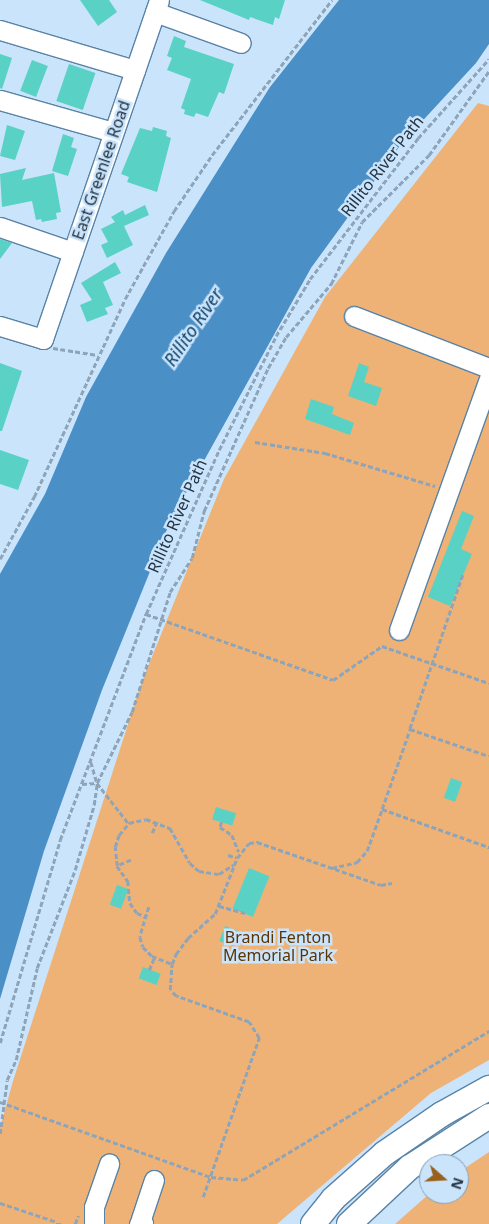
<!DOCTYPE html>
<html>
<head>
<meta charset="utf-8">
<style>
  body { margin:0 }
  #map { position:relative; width:489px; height:1224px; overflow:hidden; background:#cae4fc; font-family:"Noto Sans",sans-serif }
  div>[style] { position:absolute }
  .green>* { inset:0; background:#eeb276 }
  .water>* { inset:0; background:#4b8fc7 }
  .building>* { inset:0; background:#59d1c4; transform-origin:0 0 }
  .path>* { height:2.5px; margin-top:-1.25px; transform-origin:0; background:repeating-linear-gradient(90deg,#8ea4b9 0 5px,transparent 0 7.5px) }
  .roads { filter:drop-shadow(1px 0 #5983a6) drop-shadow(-1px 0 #5983a6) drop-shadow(0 1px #5983a6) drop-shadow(0 -1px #5983a6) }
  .minor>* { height:19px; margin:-9.5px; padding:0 9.5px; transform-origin:9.5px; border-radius:9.5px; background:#fff }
  .major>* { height:24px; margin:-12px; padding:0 12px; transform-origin:12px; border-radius:12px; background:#fff }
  span { translate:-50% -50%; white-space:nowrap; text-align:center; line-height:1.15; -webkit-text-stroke:5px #cae4fc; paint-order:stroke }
  .street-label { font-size:16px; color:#233443 }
  .park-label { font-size:16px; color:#5c3400 }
  .water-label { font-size:18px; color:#0f4369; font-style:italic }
  .north { position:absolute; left:419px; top:1154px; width:50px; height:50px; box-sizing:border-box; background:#cae4fc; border:1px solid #879eb2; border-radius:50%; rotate:109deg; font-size:14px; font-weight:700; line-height:20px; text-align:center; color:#233443 }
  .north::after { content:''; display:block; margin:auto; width:18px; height:22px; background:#99601c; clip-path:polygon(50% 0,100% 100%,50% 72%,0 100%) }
</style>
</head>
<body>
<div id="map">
  <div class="green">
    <i style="clip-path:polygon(478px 103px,489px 106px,489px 1060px,431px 1093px,277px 1224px,0 1224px,0 1128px,13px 1081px,141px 684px,224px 479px,325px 297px)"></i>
    <i style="clip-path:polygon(489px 1152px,489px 1224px,395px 1224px,429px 1194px,459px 1194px,459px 1172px)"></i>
  </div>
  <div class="water">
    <i style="clip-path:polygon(339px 0,489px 0,489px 44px,476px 63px,402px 143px,311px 268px,170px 522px,102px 690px,44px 851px,0 999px,0 574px,45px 494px,86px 397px,166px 253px,270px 87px)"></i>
  </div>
  <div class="building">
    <i style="clip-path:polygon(80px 0,109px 0,117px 12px,98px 26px)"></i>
    <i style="clip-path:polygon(200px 0,285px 0,279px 19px,275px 17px,273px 25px,250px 17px,249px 20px)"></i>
    <i style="clip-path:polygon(174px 36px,186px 41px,184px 47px,187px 48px,234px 64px,224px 94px,219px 92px,208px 117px,196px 113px,194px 117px,184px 114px,185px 110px,181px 108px,191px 79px,167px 70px,172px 58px,167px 56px)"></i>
    <i style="clip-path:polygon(0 54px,12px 58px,2px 89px,0 88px)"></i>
    <i style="left:32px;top:60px;width:17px;height:33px;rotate:21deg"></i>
    <i style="left:69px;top:64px;width:28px;height:39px;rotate:19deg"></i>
    <i style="clip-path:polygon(7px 125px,25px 131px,15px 160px,0 156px)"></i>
    <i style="clip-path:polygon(153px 127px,167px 131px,166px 136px,171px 138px,157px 192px,127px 182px,129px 177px,121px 174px,140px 128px,152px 131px)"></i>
    <i style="clip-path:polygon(63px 134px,74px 138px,71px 147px,77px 149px,68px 176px,52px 171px)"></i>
    <i style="clip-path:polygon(26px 168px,22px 180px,54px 173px,61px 212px,56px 213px,57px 219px,42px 222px,41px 219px,36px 220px,32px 201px,2px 207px,0 174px)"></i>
    <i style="clip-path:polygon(145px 205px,149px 215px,124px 226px,133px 245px,107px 258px,101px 245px,108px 242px,101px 229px,115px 222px,111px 217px,123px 210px,125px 215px)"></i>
    <i style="clip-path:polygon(0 239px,12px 243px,0 259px)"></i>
    <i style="clip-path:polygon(115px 262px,121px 273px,103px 282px,113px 305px,105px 308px,108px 314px,87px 322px,80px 305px,92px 300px,81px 283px)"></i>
    <i style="clip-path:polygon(0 363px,22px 371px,2px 431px,0 431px)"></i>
    <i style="clip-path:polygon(359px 363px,369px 367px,364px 382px,382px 388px,376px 406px,348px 396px)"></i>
    <i style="clip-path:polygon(311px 399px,334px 407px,332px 414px,354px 423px,350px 435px,305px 419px)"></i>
    <i style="clip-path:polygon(0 450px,29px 460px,18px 490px,0 484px)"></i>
    <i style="clip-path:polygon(462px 511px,474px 516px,461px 549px,472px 554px,450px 606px,428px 597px)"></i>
    <i style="left:451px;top:778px;width:12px;height:21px;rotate:20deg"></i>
    <i style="left:216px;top:807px;width:21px;height:13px;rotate:17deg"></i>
    <i style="left:249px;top:868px;width:22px;height:44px;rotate:22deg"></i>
    <i style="left:117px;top:885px;width:12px;height:21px;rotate:20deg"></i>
    <i style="left:225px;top:926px;width:14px;height:16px;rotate:21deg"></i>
    <i style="left:143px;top:967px;width:19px;height:12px;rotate:21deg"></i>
  </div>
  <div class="path">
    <i style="left:53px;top:348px;width:45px;rotate:9deg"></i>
    <i style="left:255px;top:442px;width:71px;rotate:8.9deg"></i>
    <i style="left:325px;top:453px;width:115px;rotate:16.7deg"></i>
    <i style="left:0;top:559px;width:71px;rotate:-61.3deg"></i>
    <i style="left:34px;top:497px;width:218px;rotate:-65.3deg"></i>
    <i style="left:125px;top:299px;width:101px;rotate:-60.9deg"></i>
    <i style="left:174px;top:211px;width:68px;rotate:-55.8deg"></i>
    <i style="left:212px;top:155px;width:196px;rotate:-52.3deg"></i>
    <i style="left:463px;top:575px;width:163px;rotate:109deg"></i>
    <i style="left:410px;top:729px;width:83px;rotate:18.9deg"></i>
    <i style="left:146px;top:614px;width:198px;rotate:19.4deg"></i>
    <i style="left:333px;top:680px;width:60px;rotate:-34.8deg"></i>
    <i style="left:382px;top:646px;width:113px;rotate:19.1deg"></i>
    <i style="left:91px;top:762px;width:22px;rotate:74deg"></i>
    <i style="left:97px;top:783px;width:52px;rotate:52deg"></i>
    <i style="left:82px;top:784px;width:15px;rotate:-4deg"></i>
    <i style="left:382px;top:809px;width:85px;rotate:-70.7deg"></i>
    <i style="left:222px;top:822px;width:5px;rotate:112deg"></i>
    <i style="left:220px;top:827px;width:14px;rotate:34deg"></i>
    <i style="left:232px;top:835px;width:18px;rotate:68deg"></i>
    <i style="left:152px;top:833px;width:13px;rotate:-67deg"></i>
    <i style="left:228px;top:855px;width:9px;rotate:18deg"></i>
    <i style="left:131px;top:860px;width:15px;rotate:157deg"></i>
    <i style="left:117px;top:866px;width:19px;rotate:54deg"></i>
    <i style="left:128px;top:881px;width:22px;rotate:85deg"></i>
    <i style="left:130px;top:903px;width:12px;rotate:55deg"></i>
    <i style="left:137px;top:913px;width:10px;rotate:24deg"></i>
    <i style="left:117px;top:866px;width:19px;rotate:-96deg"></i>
    <i style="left:115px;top:847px;width:13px;rotate:-72deg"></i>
    <i style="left:119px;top:835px;width:16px;rotate:-50deg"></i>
    <i style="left:129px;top:823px;width:17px;rotate:-13deg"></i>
    <i style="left:146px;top:819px;width:26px;rotate:21deg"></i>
    <i style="left:170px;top:828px;width:40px;rotate:60.3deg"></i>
    <i style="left:190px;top:863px;width:12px;rotate:42deg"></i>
    <i style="left:199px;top:871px;width:20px;rotate:9deg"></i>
    <i style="left:219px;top:874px;width:17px;rotate:-33deg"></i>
    <i style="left:332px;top:868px;width:26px;rotate:-13deg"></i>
    <i style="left:357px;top:862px;width:15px;rotate:-48deg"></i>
    <i style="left:367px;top:851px;width:45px;rotate:-70.3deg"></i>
    <i style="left:382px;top:809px;width:114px;rotate:19.6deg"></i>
    <i style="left:219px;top:906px;width:27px;rotate:15deg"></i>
    <i style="left:149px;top:907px;width:31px;rotate:107deg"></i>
    <i style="left:140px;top:937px;width:10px;rotate:73deg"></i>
    <i style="left:143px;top:947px;width:13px;rotate:45deg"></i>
    <i style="left:152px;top:956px;width:22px;rotate:22deg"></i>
    <i style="left:149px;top:970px;width:13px;rotate:-67deg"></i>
    <i style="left:0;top:1043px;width:212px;rotate:-73.5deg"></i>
    <i style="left:60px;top:840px;width:242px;rotate:-69.2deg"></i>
    <i style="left:146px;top:614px;width:180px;rotate:-66deg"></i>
    <i style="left:219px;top:450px;width:127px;rotate:-63.4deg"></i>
    <i style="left:276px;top:336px;width:66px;rotate:-59.2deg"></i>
    <i style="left:310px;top:279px;width:178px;rotate:-52.5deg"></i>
    <i style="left:418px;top:138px;width:106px;rotate:-48.1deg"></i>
    <i style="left:0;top:1102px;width:224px;rotate:19.6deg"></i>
    <i style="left:211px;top:1177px;width:32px;rotate:5deg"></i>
    <i style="left:243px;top:1180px;width:288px;rotate:-31.2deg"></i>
    <i style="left:0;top:1134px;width:54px;rotate:-82.6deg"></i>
    <i style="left:7px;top:1080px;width:22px;rotate:-66deg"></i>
    <i style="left:16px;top:1060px;width:94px;rotate:-77.1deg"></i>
    <i style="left:37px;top:968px;width:105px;rotate:-68.8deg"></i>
    <i style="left:75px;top:870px;width:68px;rotate:-73.7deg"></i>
    <i style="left:94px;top:805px;width:22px;rotate:-82deg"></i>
    <i style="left:97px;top:783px;width:79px;rotate:-63.8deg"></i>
    <i style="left:132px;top:712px;width:126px;rotate:-72.4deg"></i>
    <i style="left:170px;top:592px;width:40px;rotate:-57.1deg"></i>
    <i style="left:192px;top:558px;width:49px;rotate:-75.7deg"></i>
    <i style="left:204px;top:511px;width:157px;rotate:-65.9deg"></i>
    <i style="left:268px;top:368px;width:36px;rotate:-60deg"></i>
    <i style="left:286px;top:337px;width:70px;rotate:-49.7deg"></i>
    <i style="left:331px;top:284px;width:69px;rotate:-63.4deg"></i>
    <i style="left:362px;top:222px;width:95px;rotate:-45deg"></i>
    <i style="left:429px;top:155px;width:103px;rotate:-54.5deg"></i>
    <i style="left:203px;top:1197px;width:169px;rotate:-70.6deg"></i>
    <i style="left:259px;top:1038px;width:19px;rotate:-122deg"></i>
    <i style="left:249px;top:1022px;width:77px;rotate:-160.4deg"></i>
    <i style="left:176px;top:996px;width:8px;rotate:-135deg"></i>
    <i style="left:170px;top:990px;width:26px;rotate:-86deg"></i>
    <i style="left:172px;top:964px;width:11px;rotate:-68deg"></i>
    <i style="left:176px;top:954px;width:20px;rotate:-53deg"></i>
    <i style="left:188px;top:938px;width:36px;rotate:-42deg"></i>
    <i style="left:215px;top:914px;width:60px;rotate:-68.6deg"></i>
    <i style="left:237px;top:858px;width:19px;rotate:-51deg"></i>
    <i style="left:249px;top:843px;width:8px;rotate:-7deg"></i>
    <i style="left:257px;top:842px;width:131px;rotate:19.1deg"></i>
    <i style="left:381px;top:885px;width:11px;rotate:-10deg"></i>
    <i style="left:0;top:1203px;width:60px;rotate:18.4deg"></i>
    <i style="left:56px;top:1224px;width:8px"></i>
    <i style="left:75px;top:1224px;width:9px;rotate:-69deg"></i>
  </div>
  <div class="roads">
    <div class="minor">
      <i style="left:155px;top:12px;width:91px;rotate:19.8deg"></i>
      <i style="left:0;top:30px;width:141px;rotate:16.5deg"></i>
      <i style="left:0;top:100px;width:117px;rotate:15.8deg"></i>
      <i style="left:0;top:227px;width:77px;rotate:18.9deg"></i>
      <i style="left:354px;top:316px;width:145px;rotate:21.1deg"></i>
      <i style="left:0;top:326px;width:45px;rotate:16.8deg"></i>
      <i style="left:43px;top:339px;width:358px;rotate:-71.1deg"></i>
      <i style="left:399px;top:630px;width:268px;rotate:-70.3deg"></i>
      <i style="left:94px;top:1224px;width:17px;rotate:-90deg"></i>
      <i style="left:94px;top:1207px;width:46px;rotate:-70.8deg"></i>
      <i style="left:139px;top:1224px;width:4px;rotate:-14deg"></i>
      <i style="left:143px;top:1223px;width:4px;rotate:-117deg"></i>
      <i style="left:141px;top:1219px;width:41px;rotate:-71.6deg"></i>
    </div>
    <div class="major">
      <i style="left:313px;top:1224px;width:32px;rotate:-51deg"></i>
      <i style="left:333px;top:1199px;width:69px;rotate:-41.5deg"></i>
      <i style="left:385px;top:1153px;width:69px;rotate:-34.4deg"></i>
      <i style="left:442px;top:1114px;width:54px;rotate:-29deg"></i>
      <i style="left:349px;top:1224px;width:83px;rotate:-43.1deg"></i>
      <i style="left:410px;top:1167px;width:94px;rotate:-32.8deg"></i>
    </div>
  </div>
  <div class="street-label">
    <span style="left:382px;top:166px;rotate:-52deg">Rillito River Path</span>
    <span style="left:101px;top:170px;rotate:-71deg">East Greenlee Road</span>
    <span style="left:177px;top:516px;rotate:-66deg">Rillito River Path</span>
  </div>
  <div class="park-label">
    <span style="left:278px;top:946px">Brandi Fenton<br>Memorial Park</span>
  </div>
  <div class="water-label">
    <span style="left:193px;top:327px;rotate:-56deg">Rillito River</span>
  </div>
  <div class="north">N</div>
</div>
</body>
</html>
